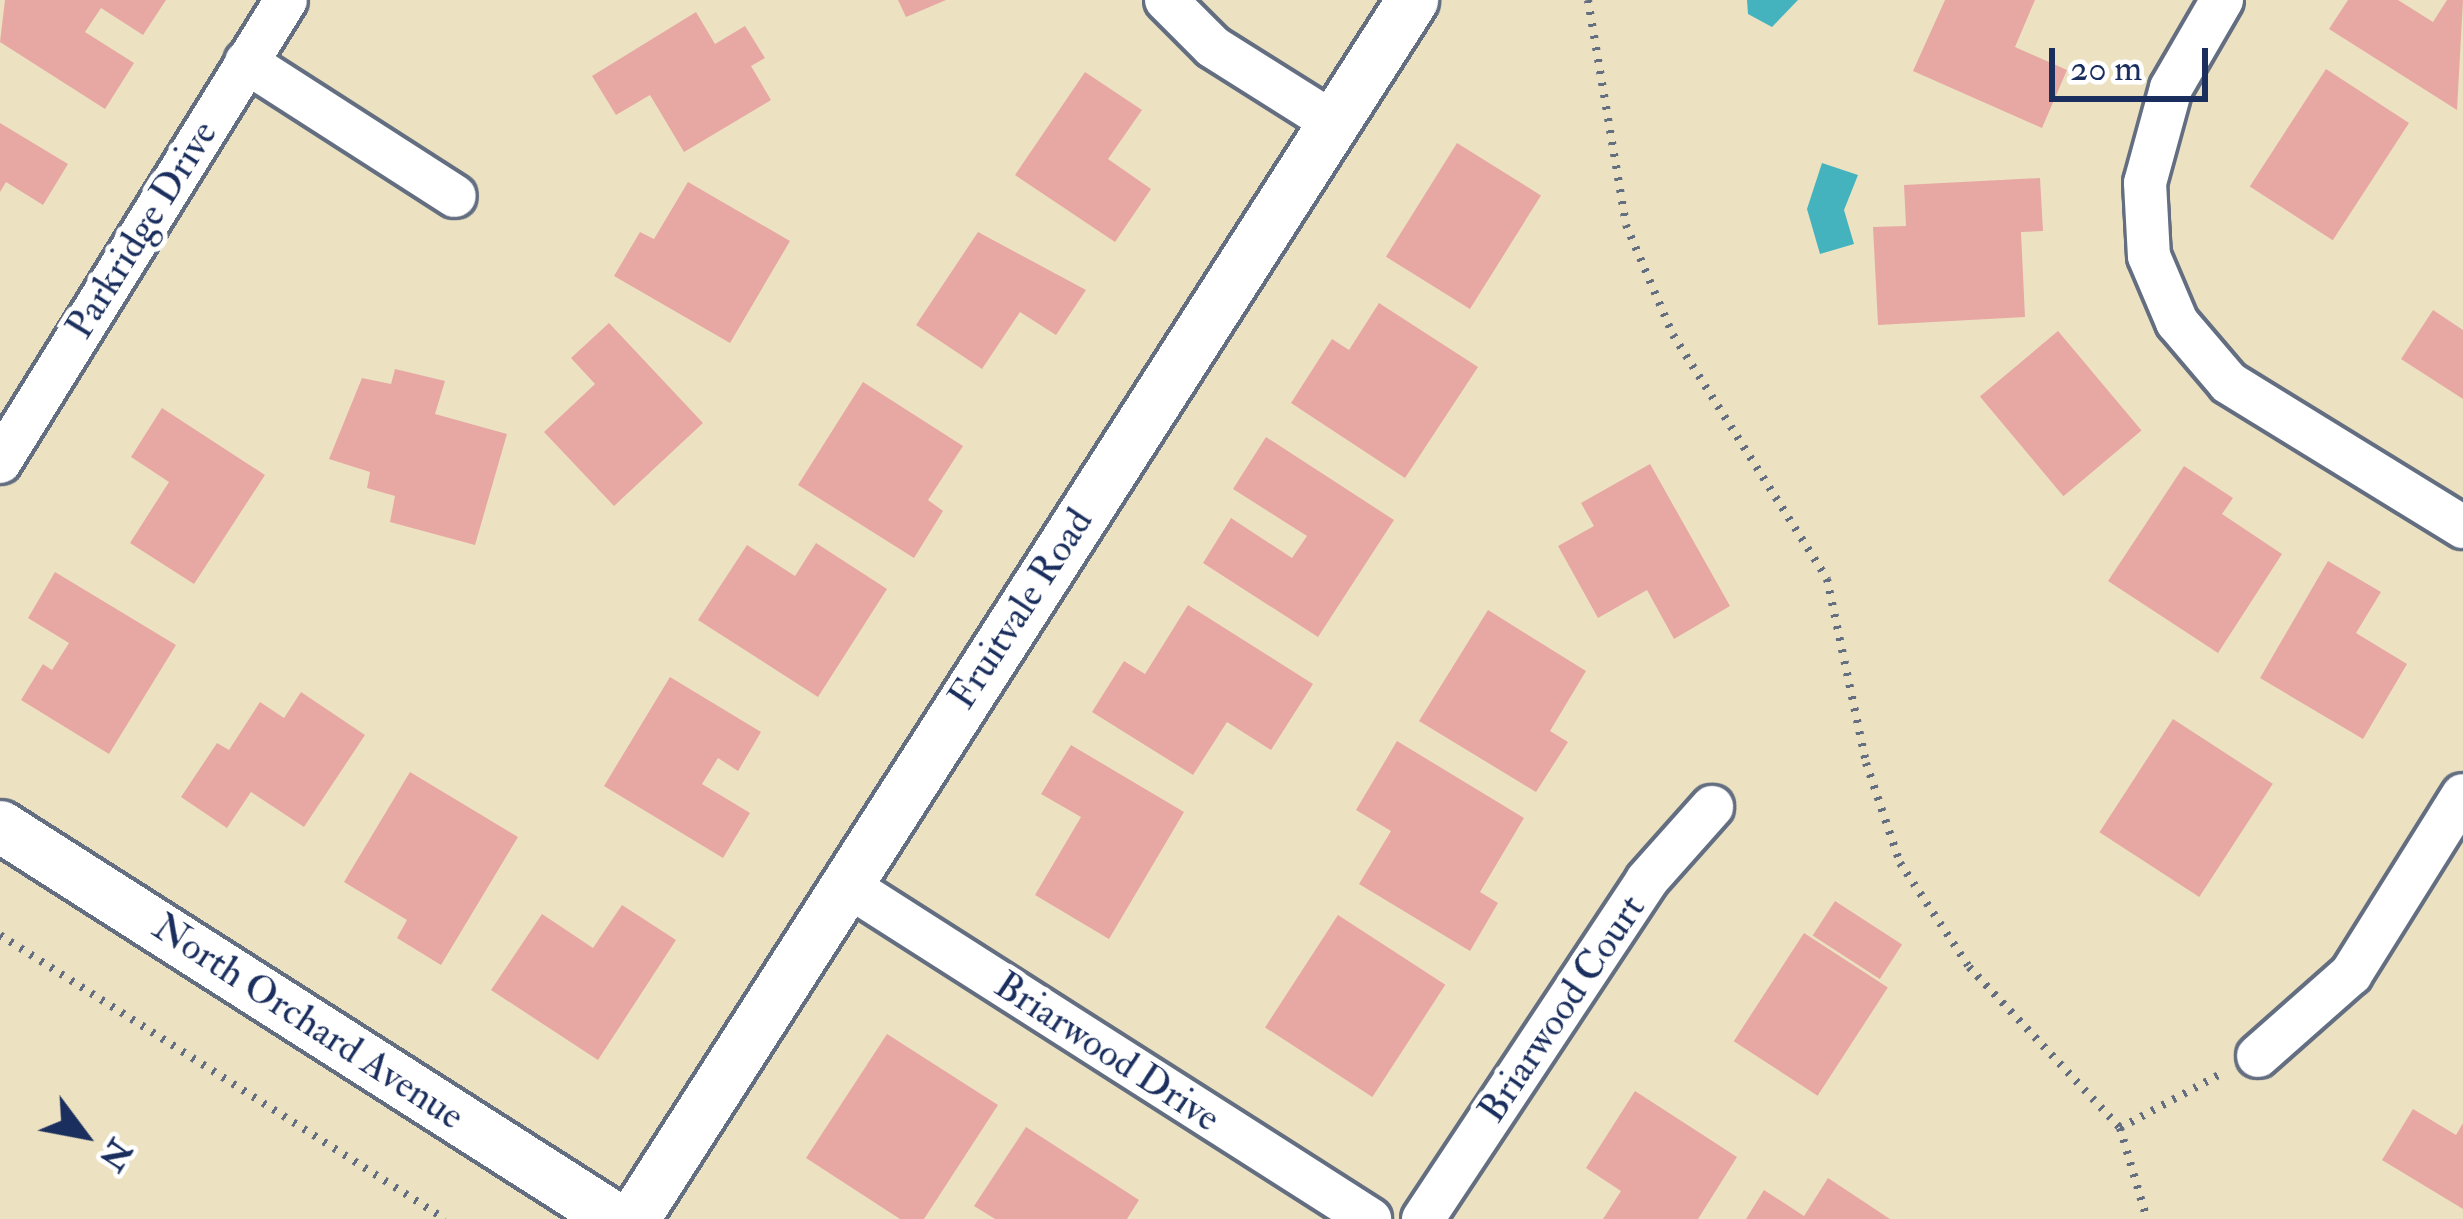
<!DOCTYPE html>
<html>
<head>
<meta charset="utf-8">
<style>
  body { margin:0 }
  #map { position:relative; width:2463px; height:1219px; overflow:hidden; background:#ece2c2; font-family:"IM FELL Double Pica",serif }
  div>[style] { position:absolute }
  .water>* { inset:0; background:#44b3bd }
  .building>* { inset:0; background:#e7a8a4; transform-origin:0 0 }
  .path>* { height:8px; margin-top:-4px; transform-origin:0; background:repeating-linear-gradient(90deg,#646e81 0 3px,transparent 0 12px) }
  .roads { filter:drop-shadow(3px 0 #646e81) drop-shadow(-3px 0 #646e81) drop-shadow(0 3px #646e81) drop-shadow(0 -3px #646e81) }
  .minor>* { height:42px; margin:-21px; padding:0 21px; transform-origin:21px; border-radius:21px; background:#fff }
  .tertiary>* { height:51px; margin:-25.5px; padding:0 25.5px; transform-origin:25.5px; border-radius:25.5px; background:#fff }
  span { translate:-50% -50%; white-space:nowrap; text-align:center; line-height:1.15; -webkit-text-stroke:10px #fff; paint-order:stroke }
  .street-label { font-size:39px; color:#1b2f5e }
  .north { position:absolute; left:24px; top:1075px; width:120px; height:120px; -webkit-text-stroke:9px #fff; paint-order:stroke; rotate:122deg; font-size:33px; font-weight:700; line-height:48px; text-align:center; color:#1b2f5e }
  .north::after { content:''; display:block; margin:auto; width:42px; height:54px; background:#1b2f5e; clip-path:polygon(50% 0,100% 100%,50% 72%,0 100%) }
  .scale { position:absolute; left:2049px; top:48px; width:159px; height:54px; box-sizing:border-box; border:6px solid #1b2f5e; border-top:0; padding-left:15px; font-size:36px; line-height:42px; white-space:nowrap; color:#1b2f5e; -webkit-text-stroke:9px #fff; paint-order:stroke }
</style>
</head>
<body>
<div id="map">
  <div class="water">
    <i style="clip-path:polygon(1747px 0,1798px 0,1772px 27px,1748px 14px)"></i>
    <i style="clip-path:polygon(1822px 163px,1858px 175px,1844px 210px,1854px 244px,1820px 254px,1807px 209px)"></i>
  </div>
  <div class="building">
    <i style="clip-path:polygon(5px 0,166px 0,143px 35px,101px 8px,85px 32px,134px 63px,105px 109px,0 42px)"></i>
    <i style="clip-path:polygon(898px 0,946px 0,906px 17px)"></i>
    <i style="clip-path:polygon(1945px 0,2035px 0,2015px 47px,2067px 70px,2042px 128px,1913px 71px)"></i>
    <i style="clip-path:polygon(2348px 0,2398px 0,2433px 22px,2447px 0,2463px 0,2457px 110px,2329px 29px)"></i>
    <i style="clip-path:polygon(696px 12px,715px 44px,745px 26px,765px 58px,751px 66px,771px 100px,684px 152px,650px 95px,616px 115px,592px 76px)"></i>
    <i style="left:2326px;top:69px;width:99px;height:140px;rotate:33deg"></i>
    <i style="clip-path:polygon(1085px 72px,1142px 110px,1108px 159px,1151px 189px,1115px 242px,1015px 175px)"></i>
    <i style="clip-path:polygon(0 123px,68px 164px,43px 205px,6px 182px,0 192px)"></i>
    <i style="left:1457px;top:143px;width:99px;height:134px;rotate:32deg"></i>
    <i style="clip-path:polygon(2040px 178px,2043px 231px,2021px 232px,2025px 317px,1878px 325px,1873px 227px,1906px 226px,1904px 185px)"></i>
    <i style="clip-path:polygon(688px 182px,790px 241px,730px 343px,614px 276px,640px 232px,654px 239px)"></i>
    <i style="clip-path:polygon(978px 232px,1086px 290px,1056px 335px,1020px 312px,982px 369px,916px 325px)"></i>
    <i style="clip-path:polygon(1379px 303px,1478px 367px,1405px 478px,1291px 403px,1332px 339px,1349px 350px)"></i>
    <i style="clip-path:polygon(2433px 310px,2463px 330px,2463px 399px,2401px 359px)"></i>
    <i style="clip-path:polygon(609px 323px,703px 423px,614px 506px,544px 432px,595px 384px,571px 358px)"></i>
    <i style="left:2058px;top:331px;width:130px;height:102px;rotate:50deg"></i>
    <i style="clip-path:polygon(395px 369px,445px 381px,435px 414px,507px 434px,475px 545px,390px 522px,395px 496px,367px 488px,370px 472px,329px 459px,362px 378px,391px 384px)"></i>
    <i style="clip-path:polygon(863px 382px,963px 446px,928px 500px,943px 511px,914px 558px,798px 485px)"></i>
    <i style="clip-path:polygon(162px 408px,265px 475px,194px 584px,130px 543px,169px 482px,131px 457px)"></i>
    <i style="clip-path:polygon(1266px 437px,1394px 520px,1318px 637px,1203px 563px,1231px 518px,1292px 558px,1307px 536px,1233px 489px)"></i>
    <i style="clip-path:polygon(1650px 464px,1730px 606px,1674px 639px,1647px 590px,1598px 618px,1558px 546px,1594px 526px,1581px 503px)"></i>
    <i style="clip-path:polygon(2184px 466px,2233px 498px,2222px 514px,2282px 554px,2218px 653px,2108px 581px)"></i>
    <i style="clip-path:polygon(816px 543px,887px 589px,818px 697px,698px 620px,747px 545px,795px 576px)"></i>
    <i style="clip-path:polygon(2328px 561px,2381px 592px,2356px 633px,2407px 664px,2363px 739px,2260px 678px)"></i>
    <i style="clip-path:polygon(55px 572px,176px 645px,109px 754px,21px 700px,43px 664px,52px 670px,69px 643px,28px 618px)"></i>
    <i style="clip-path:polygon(1188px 605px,1313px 684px,1271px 750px,1227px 722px,1193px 775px,1092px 712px,1124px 661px,1145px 674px)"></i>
    <i style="clip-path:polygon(1488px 610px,1586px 671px,1550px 731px,1568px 742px,1536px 792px,1419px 721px)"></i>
    <i style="clip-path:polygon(670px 677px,761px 732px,738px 771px,718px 758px,702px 784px,750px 813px,723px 858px,604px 786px)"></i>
    <i style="clip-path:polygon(301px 692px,365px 735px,304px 827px,251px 792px,227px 828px,181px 797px,217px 743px,229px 750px,260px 702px,284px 718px)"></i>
    <i style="left:2173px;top:719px;width:119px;height:135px;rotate:33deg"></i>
    <i style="clip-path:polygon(1397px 741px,1524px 818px,1480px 892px,1498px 903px,1470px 951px,1359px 884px,1391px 831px,1356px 810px)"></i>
    <i style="clip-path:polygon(1071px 745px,1184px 812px,1109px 939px,1035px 895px,1081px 817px,1041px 794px)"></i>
    <i style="clip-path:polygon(410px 772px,518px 837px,441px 965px,397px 938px,407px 920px,344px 882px)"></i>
    <i style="left:1835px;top:901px;width:80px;height:41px;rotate:33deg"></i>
    <i style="clip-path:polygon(622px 905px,676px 940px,598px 1060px,491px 990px,542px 914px,593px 948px)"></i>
    <i style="left:1338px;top:915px;width:128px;height:134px;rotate:33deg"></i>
    <i style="left:1804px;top:933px;width:100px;height:129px;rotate:33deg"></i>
    <i style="clip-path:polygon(887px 1034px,998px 1105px,924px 1219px,900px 1219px,806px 1158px)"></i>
    <i style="clip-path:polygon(1635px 1091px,1737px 1157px,1698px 1219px,1603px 1219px,1621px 1191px,1586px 1168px)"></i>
    <i style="clip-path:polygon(2413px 1109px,2456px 1135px,2463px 1123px,2463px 1209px,2382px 1160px)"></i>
    <i style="clip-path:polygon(1026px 1127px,1139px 1200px,1127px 1219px,995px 1219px,974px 1206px)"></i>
    <i style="clip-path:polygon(1828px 1178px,1890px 1219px,1746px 1219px,1764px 1190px,1804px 1216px)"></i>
  </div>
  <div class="path">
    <i style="left:1588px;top:0;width:228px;rotate:80.4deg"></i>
    <i style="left:1626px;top:225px;width:120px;rotate:66.9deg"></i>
    <i style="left:1673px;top:335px;width:289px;rotate:57.7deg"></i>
    <i style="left:1827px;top:579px;width:188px;rotate:78deg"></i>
    <i style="left:1866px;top:763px;width:106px;rotate:71.2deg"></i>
    <i style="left:1900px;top:863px;width:125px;rotate:56.4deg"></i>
    <i style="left:1969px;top:967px;width:221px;rotate:46.8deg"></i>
    <i style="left:2120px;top:1128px;width:95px;rotate:73.5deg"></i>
    <i style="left:0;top:935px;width:528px;rotate:32.55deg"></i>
    <i style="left:2120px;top:1128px;width:112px;rotate:-28.2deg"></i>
  </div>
  <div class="roads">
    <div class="minor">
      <i style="left:1166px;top:0;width:66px;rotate:45deg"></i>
      <i style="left:1213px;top:47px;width:141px;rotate:32.2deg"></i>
      <i style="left:2222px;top:0;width:102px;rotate:120.1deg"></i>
      <i style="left:2171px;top:88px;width:98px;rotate:105.3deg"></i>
      <i style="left:2145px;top:183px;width:73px;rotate:86.9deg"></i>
      <i style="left:2149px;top:256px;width:72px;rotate:67deg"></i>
      <i style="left:2177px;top:322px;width:80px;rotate:49.6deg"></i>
      <i style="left:2229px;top:383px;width:275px;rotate:31.6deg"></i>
      <i style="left:246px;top:62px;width:248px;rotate:32.7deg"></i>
      <i style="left:0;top:462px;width:543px;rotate:-58.24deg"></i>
      <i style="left:845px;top:884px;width:623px;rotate:32.54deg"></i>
      <i style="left:2258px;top:1056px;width:124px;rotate:-41.4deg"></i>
      <i style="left:2351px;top:974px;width:211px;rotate:-58deg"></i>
      <i style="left:1423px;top:1219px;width:406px;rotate:-56.5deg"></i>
      <i style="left:1647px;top:880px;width:98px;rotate:-48.3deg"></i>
    </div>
    <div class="tertiary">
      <i style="left:0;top:826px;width:731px;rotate:32.54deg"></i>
      <i style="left:633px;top:1219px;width:1447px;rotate:-57.42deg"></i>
    </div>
  </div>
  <div class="street-label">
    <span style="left:142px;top:230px;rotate:-58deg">Parkridge Drive</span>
    <span style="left:1021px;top:609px;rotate:-57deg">Fruitvale Road</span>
    <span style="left:1562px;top:1009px;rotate:-56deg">Briarwood Court</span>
    <span style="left:308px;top:1022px;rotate:33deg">North Orchard Avenue</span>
    <span style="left:1107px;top:1052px;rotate:33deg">Briarwood Drive</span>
  </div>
  <div class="north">N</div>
  <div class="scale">20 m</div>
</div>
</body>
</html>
